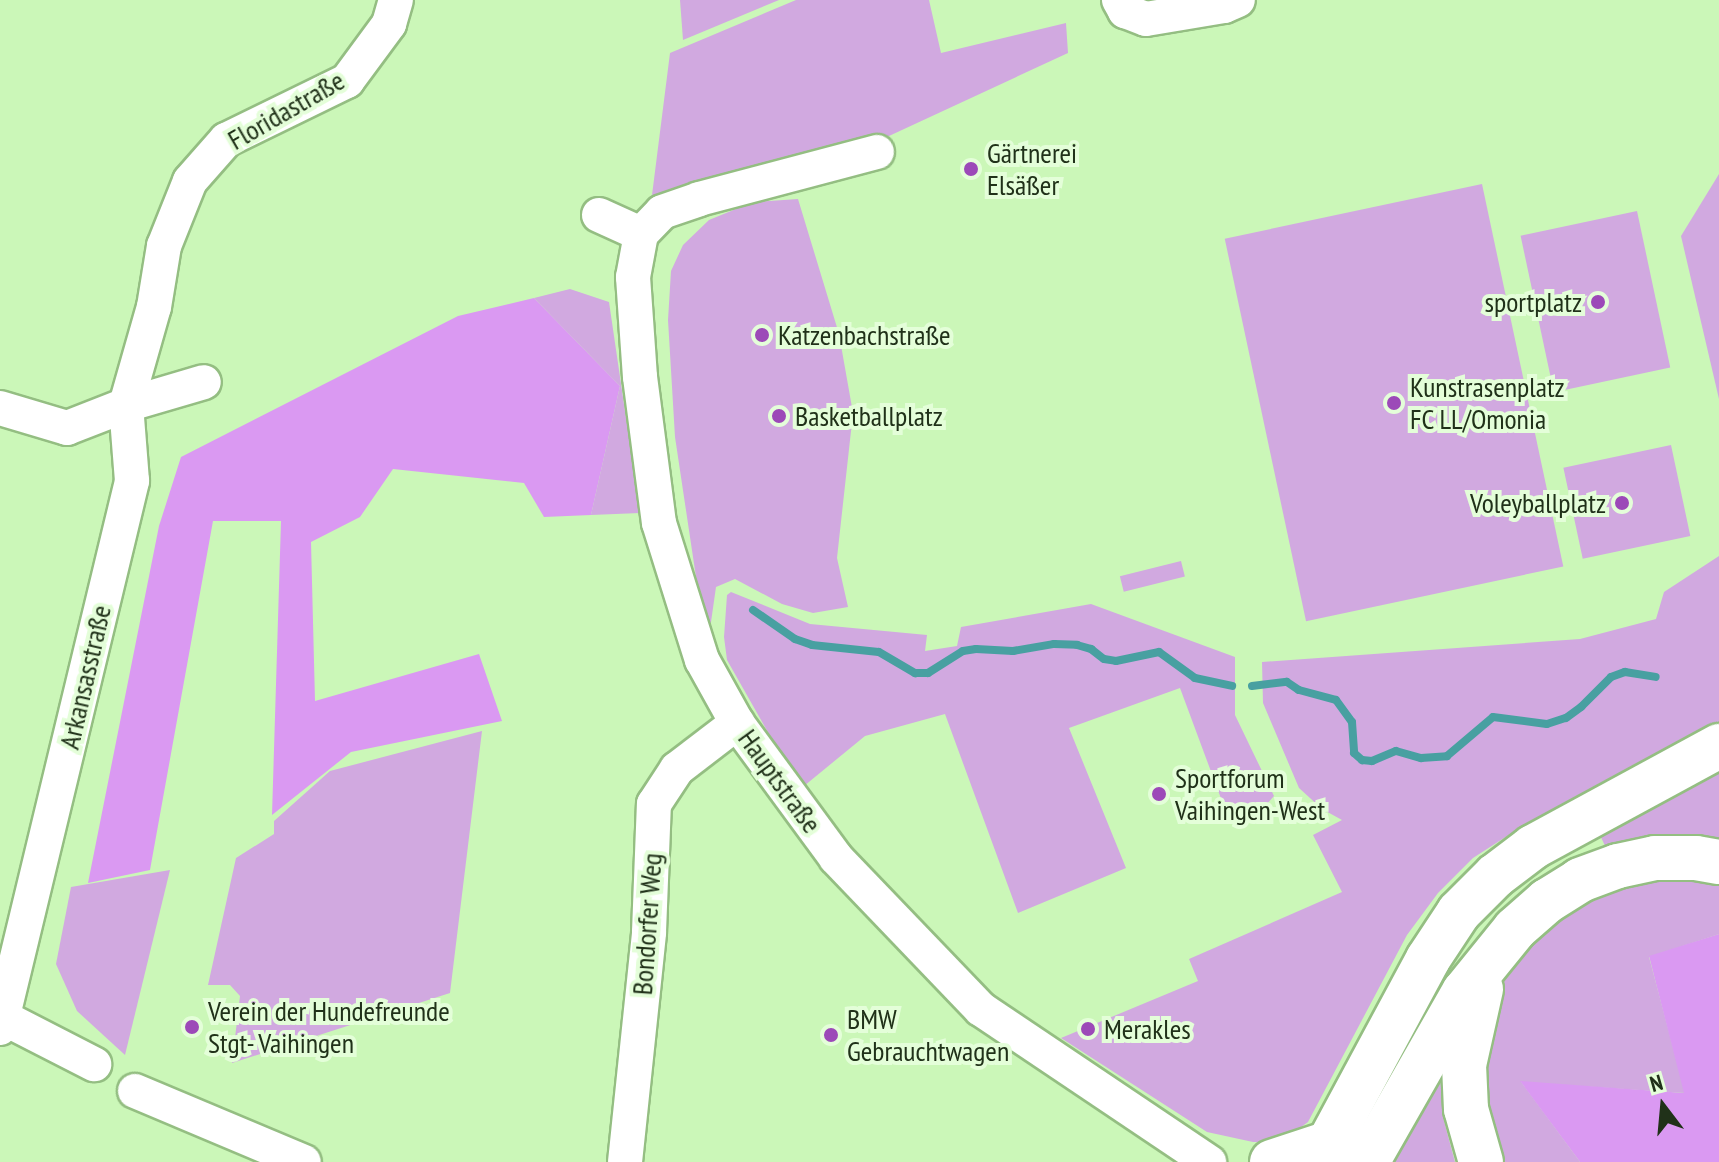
<!DOCTYPE html>
<html>
<head>
<meta charset="utf-8">
<style>
  body { margin:0 }
  #map { position:relative; width:1719px; height:1162px; overflow:hidden; background:#cbf7b8; font-family:"PT Sans Narrow",sans-serif }
  div>[style] { position:absolute }
  .green>* { inset:0; background:#d1a9e0; transform-origin:0 0 }
  .forest>* { inset:0; background:#da99f2 }
  .stream>* { height:8px; margin:-4px; padding:0 4px; transform-origin:4px; border-radius:4px; background:#48a0a1 }
  .roads { filter:drop-shadow(2px 0 #94be82) drop-shadow(-2px 0 #94be82) drop-shadow(0 2px #94be82) drop-shadow(0 -2px #94be82) }
  .minor>* { height:34px; margin:-17px; padding:0 17px; transform-origin:17px; border-radius:17px; background:#fff }
  .highway>* { height:44px; margin:-22px; padding:0 22px; transform-origin:22px; border-radius:22px; background:#fff }
  .dots>* { width:22px; height:22px; translate:-50% -50%; box-sizing:border-box; border:4px solid #e4fed9; border-radius:50% }
  span { translate:-50% -50%; white-space:nowrap; text-align:center; line-height:1.15; -webkit-text-stroke:8px #e4fed9; paint-order:stroke }
  .street-label { font-size:28px; color:#203119 }
  .poi-label { font-size:28px; color:#203119 }
  .left { translate:0 -50%; text-align:left }
  .right { translate:-100% -50%; text-align:right }
  .north { position:absolute; left:1623px; top:1066px; width:80px; height:80px; -webkit-text-stroke:6px #e4fed9; paint-order:stroke; rotate:344deg; font-size:22px; font-weight:700; line-height:32px; text-align:center; color:#203119 }
  .north::after { content:''; display:block; margin:auto; width:28px; height:36px; background:#203119; clip-path:polygon(50% 0,100% 100%,50% 72%,0 100%) }
</style>
</head>
<body>
<div id="map">
  <div class="green">
    <i style="clip-path:polygon(680px 0,779px 0,683px 40px)"></i>
    <i style="clip-path:polygon(796px 0,929px 0,941px 53px,1066px 23px,1068px 53px,889px 136px,651px 203px,670px 53px)"></i>
    <i style="clip-path:polygon(1719px 174px,1719px 399px,1681px 236px)"></i>
    <i style="left:1482px;top:184px;width:391px;height:263px;rotate:78deg"></i>
    <i style="clip-path:polygon(798px 199px,839px 334px,853px 413px,837px 558px,848px 607px,813px 613px,782px 604px,735px 579px,716px 587px,710px 629px,696px 577px,675px 437px,668px 320px,671px 271px,683px 245px,709px 220px,753px 202px)"></i>
    <i style="left:1637px;top:211px;width:160px;height:119px;rotate:78deg"></i>
    <i style="clip-path:polygon(570px 289px,609px 302px,640px 513px,591px 515px,620px 386px,534px 298px)"></i>
    <i style="left:1671px;top:445px;width:93px;height:110px;rotate:78deg"></i>
    <i style="clip-path:polygon(1719px 556px,1719px 726px,1518px 829px,1473px 858px,1438px 893px,1407px 935px,1308px 1122px,1293px 1133px,1272px 1142px,1253px 1142px,1207px 1132px,1061px 1038px,1198px 981px,1189px 959px,1342px 892px,1313px 835px,1342px 820px,1322px 809px,1299px 788px,1263px 703px,1262px 662px,1580px 639px,1656px 619px,1664px 592px)"></i>
    <i style="left:1181px;top:561px;width:16px;height:63px;rotate:76deg"></i>
    <i style="clip-path:polygon(731px 592px,810px 624px,927px 635px,925px 651px,957px 646px,961px 627px,1091px 604px,1235px 657px,1235px 715px,1274px 796px,1267px 804px,1229px 820px,1180px 688px,1069px 728px,1126px 868px,1018px 913px,945px 714px,865px 736px,804px 786px,778px 750px,727px 660px,724px 637px,727px 595px)"></i>
    <i style="clip-path:polygon(482px 731px,450px 993px,232px 1063px,240px 996px,230px 985px,208px 985px,236px 858px,274px 834px,274px 821px,330px 771px)"></i>
    <i style="clip-path:polygon(1719px 767px,1719px 843px,1607px 850px,1598px 831px)"></i>
    <i style="clip-path:polygon(170px 870px,125px 1055px,77px 1011px,56px 964px,71px 887px)"></i>
    <i style="clip-path:polygon(1719px 877px,1719px 934px,1649px 957px,1685px 1093px,1521px 1082px,1580px 1162px,1493px 1162px,1477px 1107px,1492px 995px,1512px 961px,1560px 913px,1639px 878px)"></i>
    <i style="clip-path:polygon(1440px 1074px,1443px 1117px,1455px 1162px,1380px 1162px)"></i>
  </div>
  <div class="forest">
    <i style="clip-path:polygon(534px 298px,620px 386px,591px 515px,544px 517px,524px 483px,393px 469px,360px 517px,311px 542px,315px 701px,479px 654px,502px 721px,351px 752px,272px 815px,281px 521px,213px 521px,150px 870px,88px 883px,159px 526px,181px 457px,458px 316px)"></i>
    <i style="clip-path:polygon(1719px 934px,1719px 1162px,1580px 1162px,1520px 1081px,1684px 1093px,1649px 956px)"></i>
  </div>
  <div class="stream">
    <i style="left:753px;top:610px;width:51px;rotate:34.6deg"></i>
    <i style="left:795px;top:639px;width:18px;rotate:19deg"></i>
    <i style="left:812px;top:645px;width:67px;rotate:6deg"></i>
    <i style="left:879px;top:652px;width:42px;rotate:30.3deg"></i>
    <i style="left:915px;top:673px;width:13px"></i>
    <i style="left:928px;top:673px;width:41px;rotate:-32.2deg"></i>
    <i style="left:963px;top:651px;width:13px;rotate:-9deg"></i>
    <i style="left:976px;top:649px;width:37px;rotate:3deg"></i>
    <i style="left:1013px;top:651px;width:42px;rotate:-9.7deg"></i>
    <i style="left:1054px;top:644px;width:23px;rotate:2deg"></i>
    <i style="left:1077px;top:645px;width:15px;rotate:16deg"></i>
    <i style="left:1091px;top:649px;width:16px;rotate:38deg"></i>
    <i style="left:1104px;top:659px;width:12px;rotate:9deg"></i>
    <i style="left:1116px;top:661px;width:44px;rotate:-11.8deg"></i>
    <i style="left:1159px;top:652px;width:44px;rotate:35.8deg"></i>
    <i style="left:1195px;top:678px;width:38px;rotate:12deg"></i>
    <i style="left:1252px;top:686px;width:35px;rotate:-7deg"></i>
    <i style="left:1287px;top:682px;width:14px;rotate:34deg"></i>
    <i style="left:1299px;top:690px;width:38px;rotate:15deg"></i>
    <i style="left:1336px;top:700px;width:27px;rotate:54deg"></i>
    <i style="left:1352px;top:722px;width:31px;rotate:86deg"></i>
    <i style="left:1354px;top:753px;width:11px;rotate:41deg"></i>
    <i style="left:1362px;top:760px;width:10px;rotate:6deg"></i>
    <i style="left:1372px;top:761px;width:26px;rotate:-23deg"></i>
    <i style="left:1396px;top:751px;width:26px;rotate:16deg"></i>
    <i style="left:1421px;top:758px;width:26px;rotate:-4deg"></i>
    <i style="left:1447px;top:756px;width:60px;rotate:-40.3deg"></i>
    <i style="left:1493px;top:717px;width:54px;rotate:7.4deg"></i>
    <i style="left:1547px;top:724px;width:20px;rotate:-18deg"></i>
    <i style="left:1566px;top:718px;width:19px;rotate:-36deg"></i>
    <i style="left:1581px;top:707px;width:42px;rotate:-45deg"></i>
    <i style="left:1611px;top:677px;width:15px;rotate:-20deg"></i>
    <i style="left:1625px;top:672px;width:31px;rotate:9deg"></i>
  </div>
  <div class="roads">
    <div class="minor">
      <i style="left:1119px;top:0;width:13px;rotate:61deg"></i>
      <i style="left:1125px;top:11px;width:22px;rotate:21deg"></i>
      <i style="left:1146px;top:19px;width:79px;rotate:-9.5deg"></i>
      <i style="left:1224px;top:6px;width:15px;rotate:-23deg"></i>
      <i style="left:599px;top:215px;width:46px;rotate:24.3deg"></i>
      <i style="left:641px;top:234px;width:44px;rotate:100.5deg"></i>
      <i style="left:633px;top:277px;width:100px;rotate:86deg"></i>
      <i style="left:640px;top:377px;width:147px;rotate:82.6deg"></i>
      <i style="left:659px;top:523px;width:144px;rotate:72.6deg"></i>
      <i style="left:702px;top:660px;width:72px;rotate:60.9deg"></i>
      <i style="left:737px;top:723px;width:167px;rotate:53.7deg"></i>
      <i style="left:836px;top:858px;width:209px;rotate:46.2deg"></i>
      <i style="left:981px;top:1009px;width:275px;rotate:33.9deg"></i>
      <i style="left:641px;top:234px;width:30px;rotate:-46deg"></i>
      <i style="left:662px;top:212px;width:39px;rotate:-19deg"></i>
      <i style="left:699px;top:199px;width:184px;rotate:-14.8deg"></i>
      <i style="left:0;top:408px;width:70px;rotate:16.6deg"></i>
      <i style="left:67px;top:428px;width:63px;rotate:-21.3deg"></i>
      <i style="left:126px;top:405px;width:81px;rotate:-16.4deg"></i>
      <i style="left:0;top:1016px;width:106px;rotate:27.1deg"></i>
      <i style="left:0;top:1028px;width:563px;rotate:-76.43deg"></i>
      <i style="left:132px;top:481px;width:76px;rotate:-94.5deg"></i>
      <i style="left:126px;top:405px;width:102px;rotate:-74.1deg"></i>
      <i style="left:154px;top:307px;width:62px;rotate:-80.7deg"></i>
      <i style="left:164px;top:246px;width:70px;rotate:-68.2deg"></i>
      <i style="left:190px;top:181px;width:55px;rotate:-48.7deg"></i>
      <i style="left:226px;top:140px;width:135px;rotate:-26deg"></i>
      <i style="left:347px;top:81px;width:71px;rotate:-53.6deg"></i>
      <i style="left:389px;top:24px;width:25px;rotate:-74deg"></i>
      <i style="left:135px;top:1091px;width:183px;rotate:22.8deg"></i>
      <i style="left:625px;top:1162px;width:231px;rotate:-84deg"></i>
      <i style="left:649px;top:932px;width:128px;rotate:-87.8deg"></i>
      <i style="left:654px;top:804px;width:42px;rotate:-56.7deg"></i>
      <i style="left:677px;top:769px;width:76px;rotate:-37.5deg"></i>
    </div>
    <div class="highway">
      <i style="left:1481px;top:989px;width:78px;rotate:102.6deg"></i>
      <i style="left:1464px;top:1065px;width:44px;rotate:87.4deg"></i>
      <i style="left:1466px;top:1109px;width:55px;rotate:74.2deg"></i>
      <i style="left:1272px;top:1162px;width:60px;rotate:-18.4deg"></i>
      <i style="left:1323px;top:1162px;width:20px;rotate:-72deg"></i>
      <i style="left:1329px;top:1143px;width:209px;rotate:-61.7deg"></i>
      <i style="left:1428px;top:959px;width:56px;rotate:-56.6deg"></i>
      <i style="left:1459px;top:912px;width:51px;rotate:-45deg"></i>
      <i style="left:1495px;top:876px;width:48px;rotate:-37.3deg"></i>
      <i style="left:1533px;top:847px;width:212px;rotate:-28.5deg"></i>
      <i style="left:1367px;top:1162px;width:196px;rotate:-60.3deg"></i>
      <i style="left:1464px;top:992px;width:81px;rotate:-51deg"></i>
      <i style="left:1515px;top:929px;width:43px;rotate:-41.2deg"></i>
      <i style="left:1547px;top:901px;width:39px;rotate:-32deg"></i>
      <i style="left:1580px;top:880px;width:40px;rotate:-20.2deg"></i>
      <i style="left:1618px;top:866px;width:38px;rotate:-12deg"></i>
      <i style="left:1655px;top:858px;width:41px"></i>
      <i style="left:1696px;top:858px;width:23px;rotate:10deg"></i>
    </div>
  </div>
  <div class="dots">
    <i style="left:971px;top:169px;background:#9c49b8"></i>
    <i style="left:1598px;top:302px;background:#9c49b8"></i>
    <i style="left:762px;top:335px;background:#9c49b8"></i>
    <i style="left:1394px;top:403px;background:#9c49b8"></i>
    <i style="left:779px;top:416px;background:#9c49b8"></i>
    <i style="left:1622px;top:503px;background:#9c49b8"></i>
    <i style="left:1159px;top:794px;background:#9c49b8"></i>
    <i style="left:192px;top:1027px;background:#9c49b8"></i>
    <i style="left:1088px;top:1029px;background:#9c49b8"></i>
    <i style="left:831px;top:1035px;background:#9c49b8"></i>
  </div>
  <div class="street-label">
    <span style="left:286px;top:110px;rotate:-30deg">Floridastraße</span>
    <span style="left:85px;top:677px;rotate:-77deg">Arkansasstraße</span>
    <span style="left:780px;top:781px;rotate:54deg">Hauptstraße</span>
    <span style="left:647px;top:924px;rotate:-86deg">Bondorfer Weg</span>
  </div>
  <div class="poi-label">
    <span class="left" style="left:987px;top:169px">Gärtnerei<br>Elsäßer</span>
    <span class="right" style="left:1582px;top:302px">sportplatz</span>
    <span class="left" style="left:778px;top:335px">Katzenbachstraße</span>
    <span class="left" style="left:1410px;top:403px">Kunstrasenplatz<br>FC LL/Omonia</span>
    <span class="left" style="left:795px;top:416px">Basketballplatz</span>
    <span class="right" style="left:1606px;top:503px">Voleyballplatz</span>
    <span class="left" style="left:1175px;top:794px">Sportforum<br>Vaihingen-West</span>
    <span class="left" style="left:208px;top:1027px">Verein der Hundefreunde<br>Stgt- Vaihingen</span>
    <span class="left" style="left:847px;top:1035px">BMW<br>Gebrauchtwagen</span>
    <span class="left" style="left:1104px;top:1029px">Merakles</span>
  </div>
  <div class="north">N</div>
</div>
</body>
</html>
